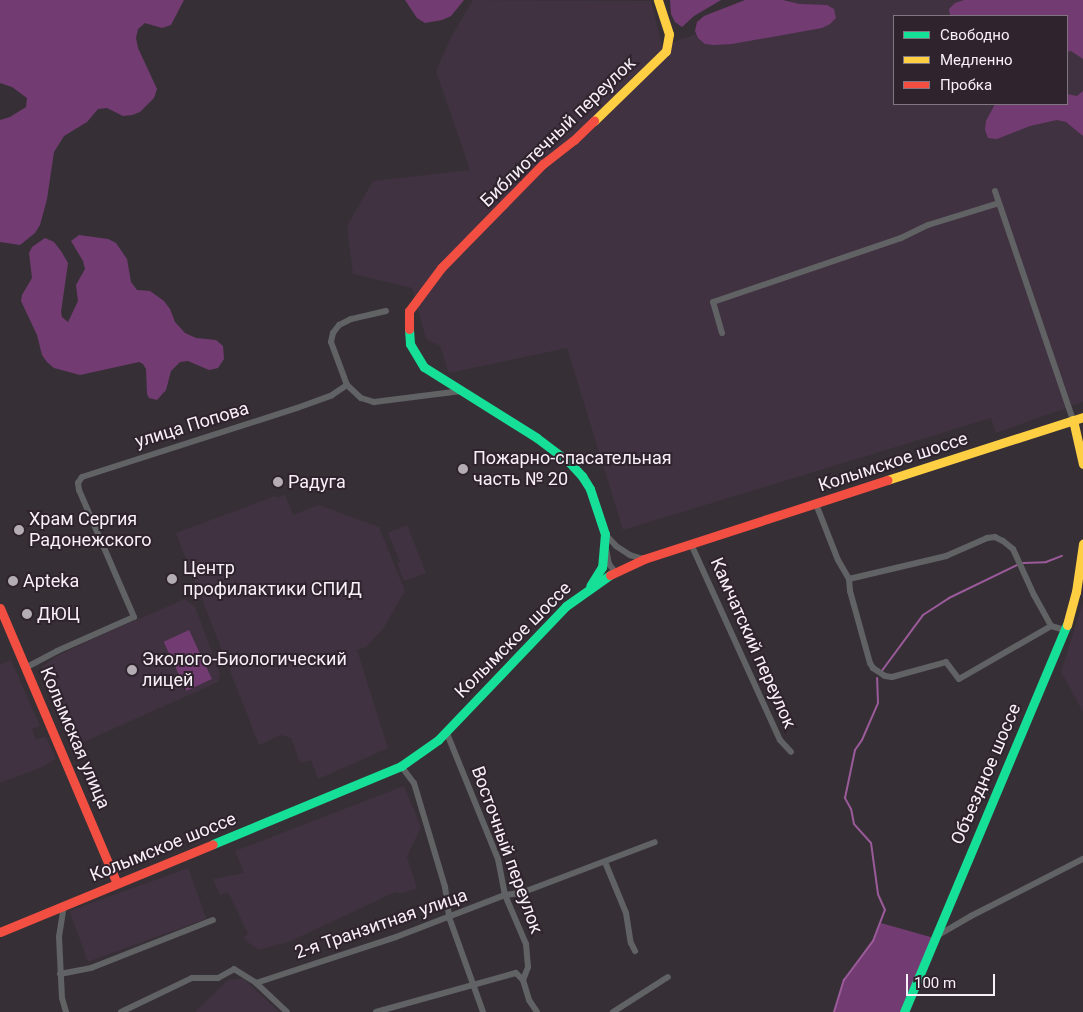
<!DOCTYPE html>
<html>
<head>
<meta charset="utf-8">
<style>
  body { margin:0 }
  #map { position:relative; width:1083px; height:1012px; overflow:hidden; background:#363036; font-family:Roboto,sans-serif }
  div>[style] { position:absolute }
  .built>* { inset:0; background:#403240; transform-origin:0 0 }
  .green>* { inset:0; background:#723c72; transform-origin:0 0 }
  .stream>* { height:2px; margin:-1px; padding:0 1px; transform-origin:1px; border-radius:1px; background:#9b5a99 }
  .street>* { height:6px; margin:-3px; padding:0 3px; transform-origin:3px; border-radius:3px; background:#616264 }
  .fast>* { height:9px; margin:-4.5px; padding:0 4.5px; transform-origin:4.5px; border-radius:4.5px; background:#16e098 }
  .slow>* { height:9px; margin:-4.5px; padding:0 4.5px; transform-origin:4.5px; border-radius:4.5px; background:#ffcf43 }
  .jam>* { height:9px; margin:-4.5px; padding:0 4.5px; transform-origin:4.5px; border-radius:4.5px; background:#f24e42 }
  .dots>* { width:14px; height:14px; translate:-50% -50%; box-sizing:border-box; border:2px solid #2f242e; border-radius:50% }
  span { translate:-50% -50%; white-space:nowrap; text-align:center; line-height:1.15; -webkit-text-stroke:4px #2f242e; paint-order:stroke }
  .street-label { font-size:18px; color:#f8f0f8 }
  .poi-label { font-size:18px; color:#f8f0f8 }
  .left { translate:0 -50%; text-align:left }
  .legend { position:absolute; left:893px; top:15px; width:175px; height:90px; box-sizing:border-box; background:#2f242e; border:1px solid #7f767f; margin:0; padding:6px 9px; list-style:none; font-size:15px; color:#f8f0f8 }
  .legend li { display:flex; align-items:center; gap:10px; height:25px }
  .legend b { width:25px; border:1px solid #7f767f }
  .scale { position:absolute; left:906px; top:974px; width:89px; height:22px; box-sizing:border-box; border:2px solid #f8f0f8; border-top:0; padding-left:6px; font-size:15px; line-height:18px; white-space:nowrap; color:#f8f0f8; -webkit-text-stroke:4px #2f242e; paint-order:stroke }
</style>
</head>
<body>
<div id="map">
  <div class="built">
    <i style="clip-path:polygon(evenodd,473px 0,651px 1px,662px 46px,791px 0,1025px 0,1083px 7px,1083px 402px,996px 433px,991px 418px,623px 530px,567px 348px,449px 373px,440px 346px,426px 339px,412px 288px,353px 274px,347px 226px,373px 181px,470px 170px,436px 71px,451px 37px,473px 0,894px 16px,1067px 16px,1067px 104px,894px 104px,894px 16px)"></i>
    <i style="clip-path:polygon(285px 495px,293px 515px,319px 505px,379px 527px,405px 591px,383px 629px,366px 647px,357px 650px,388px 748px,318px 779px,311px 760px,300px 763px,291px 738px,281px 735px,259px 745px,176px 533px,275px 496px,277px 498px)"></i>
    <i style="clip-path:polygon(407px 525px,426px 573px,404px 581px,397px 563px,400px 562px,388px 533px)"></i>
    <i style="clip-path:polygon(185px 599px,195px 607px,220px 674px,218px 682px,79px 744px,42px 667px,55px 657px,101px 635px)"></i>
    <i style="clip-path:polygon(1083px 602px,1083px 712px,1061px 672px)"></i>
    <i style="clip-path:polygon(11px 660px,40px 726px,32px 729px,36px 739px,46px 737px,56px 759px,40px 768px,0 783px,0 665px)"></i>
    <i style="clip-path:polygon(404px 786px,421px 827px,407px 857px,417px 888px,400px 894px,395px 892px,291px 941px,259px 950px,250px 944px,244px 938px,248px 934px,228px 892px,220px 895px,213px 879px,244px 873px,235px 851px)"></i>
    <i style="left:188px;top:868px;width:54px;height:126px;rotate:70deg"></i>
    <i style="clip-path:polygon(243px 978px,279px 1012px,195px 1012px,228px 980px)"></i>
  </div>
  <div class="green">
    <i style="clip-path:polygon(0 0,184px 0,171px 25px,162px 28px,145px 23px,138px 29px,136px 38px,138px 48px,157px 89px,154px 98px,140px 112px,132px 115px,123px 116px,107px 108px,98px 109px,87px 122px,64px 136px,54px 152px,47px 199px,40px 225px,35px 233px,20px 245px,0 242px,0 120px,10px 117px,26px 107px,27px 98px,12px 87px,0 83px)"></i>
    <i style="clip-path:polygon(405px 0,464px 0,451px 16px,442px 20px,425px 23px,417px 18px)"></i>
    <i style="clip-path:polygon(670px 0,721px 0,694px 16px,682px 27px,675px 22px,671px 14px)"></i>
    <i style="clip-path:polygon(745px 0,783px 0,799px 4px,827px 5px,834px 9px,836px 18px,830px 24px,822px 28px,732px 44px,714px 45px,705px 44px,698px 38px,695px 31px,697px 22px,704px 16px)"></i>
    <i style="clip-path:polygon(964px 0,1083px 0,1083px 59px,1071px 51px,1067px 52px,1067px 16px,950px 16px,949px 9px,955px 3px)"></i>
    <i style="clip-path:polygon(1083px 91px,1083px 136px,1066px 122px,1057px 120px,1030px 126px,997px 139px,988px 138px,985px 130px,986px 121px,995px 104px,1067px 104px,1067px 94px,1077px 96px)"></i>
    <i style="clip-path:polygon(79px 235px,108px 239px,116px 243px,127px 259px,131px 282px,137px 290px,150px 291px,164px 301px,170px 309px,175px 322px,185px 333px,196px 338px,216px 340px,223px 346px,224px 359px,218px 368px,209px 370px,188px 361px,180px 362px,171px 371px,166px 390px,157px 400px,149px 398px,147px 394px,146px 369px,143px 364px,139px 362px,80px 375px,54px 368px,47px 362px,42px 355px,37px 335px,21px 301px,22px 295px,32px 278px,29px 253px,32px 247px,45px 238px,54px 242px,61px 251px,68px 263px,61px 312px,62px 317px,68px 322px,78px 301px,76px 285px,85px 269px,83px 261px,71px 241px)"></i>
    <i style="left:189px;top:630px;width:54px;height:28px;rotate:65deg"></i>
    <i style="clip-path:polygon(881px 923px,934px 938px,904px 1012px,834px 1012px,844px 980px,873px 941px)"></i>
  </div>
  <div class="stream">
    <i style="left:1023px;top:563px;width:23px;rotate:-2deg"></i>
    <i style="left:1046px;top:562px;width:17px;rotate:-21deg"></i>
    <i style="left:881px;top:672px;width:71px;rotate:-53.6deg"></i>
    <i style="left:923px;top:615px;width:31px;rotate:-33deg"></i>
    <i style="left:949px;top:598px;width:76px;rotate:-25.9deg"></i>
    <i style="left:834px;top:1012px;width:34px;rotate:-73deg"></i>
    <i style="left:844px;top:980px;width:49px;rotate:-53.4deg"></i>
    <i style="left:873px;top:941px;width:33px;rotate:-69deg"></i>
    <i style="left:885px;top:910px;width:17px;rotate:-114deg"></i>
    <i style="left:878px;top:894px;width:51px;rotate:-97.8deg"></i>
    <i style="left:871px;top:843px;width:25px;rotate:-132deg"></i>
    <i style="left:854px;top:824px;width:15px;rotate:-101deg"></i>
    <i style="left:851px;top:809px;width:13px;rotate:-119deg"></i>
    <i style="left:845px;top:798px;width:49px;rotate:-78.2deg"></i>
    <i style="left:855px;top:750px;width:12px;rotate:-55deg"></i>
    <i style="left:862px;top:740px;width:40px;rotate:-66.6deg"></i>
    <i style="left:878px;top:703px;width:25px;rotate:-92deg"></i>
  </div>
  <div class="street">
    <i style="left:995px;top:191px;width:242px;rotate:71.2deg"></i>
    <i style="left:386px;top:311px;width:36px;rotate:167deg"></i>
    <i style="left:351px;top:319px;width:13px;rotate:153deg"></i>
    <i style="left:339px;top:325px;width:10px;rotate:127deg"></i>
    <i style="left:333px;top:333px;width:9px;rotate:103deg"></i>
    <i style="left:331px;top:342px;width:46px;rotate:69.6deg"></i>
    <i style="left:347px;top:385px;width:19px;rotate:43deg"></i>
    <i style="left:361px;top:398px;width:14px;rotate:17deg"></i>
    <i style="left:374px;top:402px;width:88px;rotate:-7.2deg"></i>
    <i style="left:722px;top:333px;width:32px;rotate:-106deg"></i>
    <i style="left:713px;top:302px;width:199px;rotate:-18.8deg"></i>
    <i style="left:901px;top:238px;width:30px;rotate:-26deg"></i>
    <i style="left:928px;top:225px;width:74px;rotate:-17.2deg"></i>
    <i style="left:816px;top:504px;width:60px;rotate:68.6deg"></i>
    <i style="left:838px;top:560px;width:22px;rotate:60deg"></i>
    <i style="left:849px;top:579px;width:100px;rotate:-13.3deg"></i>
    <i style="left:946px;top:556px;width:45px;rotate:-23.7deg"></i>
    <i style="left:987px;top:538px;width:8px;rotate:-7deg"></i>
    <i style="left:995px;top:537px;width:9px;rotate:27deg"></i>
    <i style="left:1003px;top:541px;width:13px;rotate:39deg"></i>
    <i style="left:1013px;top:549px;width:51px;rotate:65.5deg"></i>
    <i style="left:1034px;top:595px;width:35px;rotate:61deg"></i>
    <i style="left:605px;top:534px;width:16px;rotate:47deg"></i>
    <i style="left:616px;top:546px;width:17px;rotate:33deg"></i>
    <i style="left:630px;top:555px;width:14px;rotate:17deg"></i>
    <i style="left:691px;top:544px;width:215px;rotate:65.6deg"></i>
    <i style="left:780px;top:740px;width:16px;rotate:47deg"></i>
    <i style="left:606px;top:549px;width:15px;rotate:79deg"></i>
    <i style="left:609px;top:564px;width:10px;rotate:53deg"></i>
    <i style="left:849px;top:579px;width:12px;rotate:85deg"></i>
    <i style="left:850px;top:591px;width:75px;rotate:74.5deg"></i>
    <i style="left:870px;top:663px;width:6px;rotate:59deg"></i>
    <i style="left:873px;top:668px;width:14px;rotate:34deg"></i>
    <i style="left:885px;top:676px;width:7px;rotate:8deg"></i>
    <i style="left:892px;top:677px;width:56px;rotate:-15.5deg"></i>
    <i style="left:946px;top:662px;width:21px;rotate:53deg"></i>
    <i style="left:959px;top:679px;width:106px;rotate:-29.9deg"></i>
    <i style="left:1051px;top:626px;width:15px;rotate:16deg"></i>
    <i style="left:27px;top:667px;width:34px;rotate:-28deg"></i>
    <i style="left:57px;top:651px;width:84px;rotate:-23.8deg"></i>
    <i style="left:134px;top:617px;width:138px;rotate:-113.4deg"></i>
    <i style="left:79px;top:490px;width:7px;rotate:-98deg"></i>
    <i style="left:78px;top:483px;width:7px;rotate:-56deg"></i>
    <i style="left:82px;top:477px;width:226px;rotate:-17.8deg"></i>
    <i style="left:297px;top:408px;width:37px;rotate:-20deg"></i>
    <i style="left:332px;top:395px;width:18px;rotate:-34deg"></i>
    <i style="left:446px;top:731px;width:138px;rotate:67.9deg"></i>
    <i style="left:498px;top:859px;width:37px;rotate:79deg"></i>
    <i style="left:505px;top:895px;width:53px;rotate:66.8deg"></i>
    <i style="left:526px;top:944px;width:23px;rotate:85deg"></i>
    <i style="left:528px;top:967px;width:14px;rotate:111deg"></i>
    <i style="left:401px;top:766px;width:21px;rotate:53deg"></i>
    <i style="left:414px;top:783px;width:109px;rotate:73.4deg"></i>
    <i style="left:445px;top:887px;width:30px;rotate:82deg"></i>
    <i style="left:449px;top:917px;width:101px;rotate:70.3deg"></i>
    <i style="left:605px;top:862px;width:55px;rotate:67.6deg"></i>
    <i style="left:626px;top:913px;width:30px;rotate:81deg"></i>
    <i style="left:631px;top:943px;width:9px;rotate:63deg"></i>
    <i style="left:64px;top:905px;width:32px;rotate:99deg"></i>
    <i style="left:59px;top:937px;width:61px;rotate:87.2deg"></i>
    <i style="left:62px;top:998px;width:15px;rotate:74deg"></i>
    <i style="left:935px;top:937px;width:42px;rotate:-30.3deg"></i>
    <i style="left:971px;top:916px;width:126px;rotate:-27deg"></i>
    <i style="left:60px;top:974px;width:32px;rotate:-11deg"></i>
    <i style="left:91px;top:968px;width:131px;rotate:-21.5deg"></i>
    <i style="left:256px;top:983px;width:42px;rotate:43.1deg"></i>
    <i style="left:121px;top:1012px;width:79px;rotate:-25.6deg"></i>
    <i style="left:192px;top:978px;width:26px"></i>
    <i style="left:218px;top:978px;width:18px;rotate:-29deg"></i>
    <i style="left:234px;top:969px;width:26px;rotate:32deg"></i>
    <i style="left:256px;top:983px;width:147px;rotate:-18.2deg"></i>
    <i style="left:396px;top:937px;width:117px;rotate:-21.1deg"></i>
    <i style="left:505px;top:895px;width:16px;rotate:-7deg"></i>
    <i style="left:521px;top:893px;width:143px;rotate:-20.8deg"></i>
    <i style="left:376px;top:1012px;width:145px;rotate:-15.6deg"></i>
    <i style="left:516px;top:973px;width:10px;rotate:45deg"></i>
    <i style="left:523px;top:980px;width:21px;rotate:73deg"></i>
    <i style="left:529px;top:1000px;width:14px;rotate:56deg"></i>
    <i style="left:613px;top:1012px;width:65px;rotate:-32.5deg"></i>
  </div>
  <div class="fast">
    <i style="left:409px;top:329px;width:15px;rotate:86deg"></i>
    <i style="left:410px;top:344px;width:27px;rotate:59deg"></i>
    <i style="left:424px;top:367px;width:133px;rotate:32.1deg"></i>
    <i style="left:537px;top:438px;width:39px;rotate:37deg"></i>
    <i style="left:568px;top:461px;width:21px;rotate:47deg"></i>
    <i style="left:582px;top:476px;width:15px;rotate:58deg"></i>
    <i style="left:590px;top:489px;width:47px;rotate:71.6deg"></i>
    <i style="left:605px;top:534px;width:33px;rotate:95deg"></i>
    <i style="left:602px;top:567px;width:22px;rotate:122deg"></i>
    <i style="left:213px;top:844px;width:204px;rotate:-22.5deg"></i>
    <i style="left:401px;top:766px;width:45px;rotate:-35.1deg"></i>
    <i style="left:438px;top:740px;width:185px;rotate:-46.3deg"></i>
    <i style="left:566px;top:606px;width:54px;rotate:-35.2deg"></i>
    <i style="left:904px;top:1012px;width:420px;rotate:-67.2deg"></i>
  </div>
  <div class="slow">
    <i style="left:594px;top:121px;width:100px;rotate:-44.2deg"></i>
    <i style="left:666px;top:51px;width:17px;rotate:-80deg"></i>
    <i style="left:669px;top:34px;width:36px;rotate:-108deg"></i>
    <i style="left:1073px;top:420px;width:45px;rotate:77.2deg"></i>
    <i style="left:887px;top:480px;width:206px;rotate:-17.8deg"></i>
    <i style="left:1067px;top:625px;width:34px;rotate:-75deg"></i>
    <i style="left:1076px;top:592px;width:49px;rotate:-81.7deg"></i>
  </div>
  <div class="jam">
    <i style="left:409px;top:329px;width:18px;rotate:-90deg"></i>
    <i style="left:409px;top:311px;width:54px;rotate:-53.3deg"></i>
    <i style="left:441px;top:268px;width:146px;rotate:-45.6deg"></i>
    <i style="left:543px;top:164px;width:39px;rotate:-38deg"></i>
    <i style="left:574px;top:140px;width:28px;rotate:-44deg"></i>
    <i style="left:610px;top:575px;width:38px;rotate:-25deg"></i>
    <i style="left:644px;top:559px;width:256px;rotate:-18deg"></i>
    <i style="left:0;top:608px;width:299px;rotate:67deg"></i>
    <i style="left:0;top:932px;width:230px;rotate:-22.4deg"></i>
  </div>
  <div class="dots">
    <i style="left:463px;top:469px;background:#b4adb4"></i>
    <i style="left:278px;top:482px;background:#b4adb4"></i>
    <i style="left:19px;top:530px;background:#b4adb4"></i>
    <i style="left:172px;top:579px;background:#b4adb4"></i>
    <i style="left:13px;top:581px;background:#b4adb4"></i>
    <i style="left:27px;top:614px;background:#b4adb4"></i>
    <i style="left:132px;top:670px;background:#b4adb4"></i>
  </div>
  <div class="street-label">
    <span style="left:558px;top:132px;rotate:-44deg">Библиотечный переулок</span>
    <span style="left:192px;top:425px;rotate:-17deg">улица Попова</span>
    <span style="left:893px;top:462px;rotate:-18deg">Колымское шоссе</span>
    <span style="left:513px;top:640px;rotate:-45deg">Колымское шоссе</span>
    <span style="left:753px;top:643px;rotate:66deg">Камчатский переулок</span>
    <span style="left:75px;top:738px;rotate:67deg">Колымская улица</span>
    <span style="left:986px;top:774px;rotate:-67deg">Объездное шоссе</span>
    <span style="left:163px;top:847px;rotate:-22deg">Колымское шоссе</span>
    <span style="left:507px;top:850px;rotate:70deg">Восточный переулок</span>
    <span style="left:381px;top:924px;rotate:-19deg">2-я Транзитная улица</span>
  </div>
  <div class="poi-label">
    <span class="left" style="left:473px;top:469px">Пожарно-спасательная<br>часть № 20</span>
    <span class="left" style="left:288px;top:482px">Радуга</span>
    <span class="left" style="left:29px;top:530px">Храм Сергия<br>Радонежского</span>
    <span class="left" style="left:183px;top:579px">Центр<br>профилактики СПИД</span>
    <span class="left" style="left:23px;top:581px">Apteka</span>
    <span class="left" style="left:37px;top:614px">ДЮЦ</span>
    <span class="left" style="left:142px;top:670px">Эколого-Биологический<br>лицей</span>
  </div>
  <ul class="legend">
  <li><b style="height:6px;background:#16e098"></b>Свободно</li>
  <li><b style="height:6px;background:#ffcf43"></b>Медленно</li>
  <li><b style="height:6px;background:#f24e42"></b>Пробка</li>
  </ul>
  <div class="scale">100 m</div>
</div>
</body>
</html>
